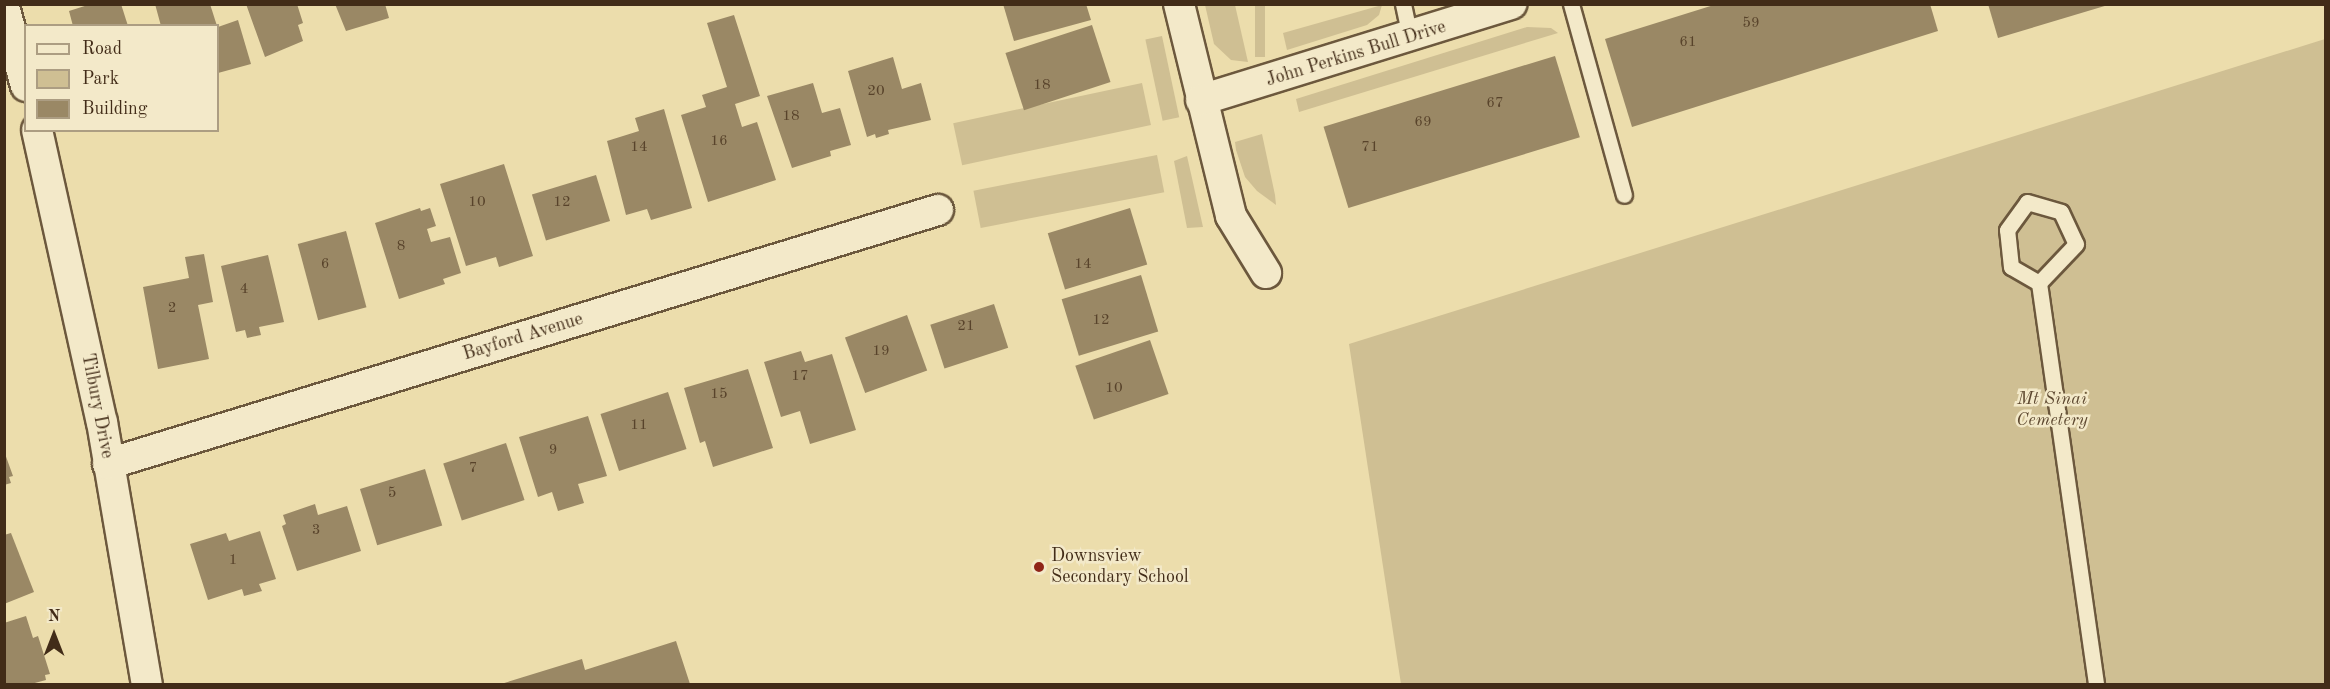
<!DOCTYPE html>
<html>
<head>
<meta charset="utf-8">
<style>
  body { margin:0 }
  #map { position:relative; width:2330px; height:689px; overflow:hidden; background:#ecddac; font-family:"Old Standard TT",serif }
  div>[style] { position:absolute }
  .green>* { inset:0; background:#cfbf93; transform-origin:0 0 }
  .building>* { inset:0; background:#9a8865; transform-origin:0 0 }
  .roads { filter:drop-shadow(2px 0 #6c583d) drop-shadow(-2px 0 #6c583d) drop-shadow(0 2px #6c583d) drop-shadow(0 -2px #6c583d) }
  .service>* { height:15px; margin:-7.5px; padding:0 7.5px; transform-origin:7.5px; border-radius:7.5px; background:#f3e9c9 }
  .minor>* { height:30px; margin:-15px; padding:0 15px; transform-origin:15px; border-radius:15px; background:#f3e9c9 }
  .dots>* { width:16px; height:16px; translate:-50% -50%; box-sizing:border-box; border:3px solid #f3e9c9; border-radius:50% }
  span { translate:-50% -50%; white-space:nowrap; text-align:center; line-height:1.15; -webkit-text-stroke:5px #f3e9c9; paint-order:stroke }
  .number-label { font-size:15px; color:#58432b }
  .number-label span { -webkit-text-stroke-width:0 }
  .street-label { font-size:18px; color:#422c18 }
  .park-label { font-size:18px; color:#5e4931; font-style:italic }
  .poi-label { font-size:18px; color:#422c18 }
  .left { translate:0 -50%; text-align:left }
  .frame { position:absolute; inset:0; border:6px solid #422c18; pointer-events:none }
  .legend { position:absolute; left:24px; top:24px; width:195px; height:108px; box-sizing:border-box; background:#f3e9c9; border:2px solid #ac9d82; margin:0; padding:8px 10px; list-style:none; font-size:18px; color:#422c18 }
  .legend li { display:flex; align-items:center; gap:12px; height:30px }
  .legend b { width:30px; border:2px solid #ac9d82 }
  .north { position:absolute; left:24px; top:605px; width:60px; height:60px; -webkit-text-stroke:4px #f3e9c9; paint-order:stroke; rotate:0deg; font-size:16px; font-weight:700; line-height:24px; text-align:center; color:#422c18 }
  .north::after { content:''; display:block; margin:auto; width:21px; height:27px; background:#422c18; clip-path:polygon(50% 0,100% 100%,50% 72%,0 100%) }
</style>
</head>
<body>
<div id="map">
  <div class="green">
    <i style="clip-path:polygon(1205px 5px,1235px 5px,1248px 62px,1231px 60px,1214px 44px)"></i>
    <i style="left:1255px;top:5px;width:10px;height:52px"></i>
    <i style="clip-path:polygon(1382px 5px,1379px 15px,1367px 25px,1287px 50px,1283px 33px)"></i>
    <i style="clip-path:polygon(1527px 27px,1551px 28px,1558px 33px,1299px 112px,1296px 99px)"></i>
    <i style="left:1162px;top:36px;width:83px;height:17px;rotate:78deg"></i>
    <i style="clip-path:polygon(2325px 39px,2325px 684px,1401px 684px,1349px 344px)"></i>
    <i style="left:1142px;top:83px;width:43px;height:193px;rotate:78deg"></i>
    <i style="clip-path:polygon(1262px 134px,1275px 195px,1276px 205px,1257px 191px,1245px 177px,1236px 150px,1235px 142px)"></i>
    <i style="left:1157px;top:155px;width:38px;height:187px;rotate:79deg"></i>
    <i style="clip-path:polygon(1187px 156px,1203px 227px,1187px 228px,1174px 161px)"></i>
  </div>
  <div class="building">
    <i style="clip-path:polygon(91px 4px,121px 4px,128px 26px,73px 26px,69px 11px)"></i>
    <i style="clip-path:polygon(155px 4px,210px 4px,217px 26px,161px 26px)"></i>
    <i style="clip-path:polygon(246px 4px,297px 4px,303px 23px,298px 25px,303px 41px,265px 57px)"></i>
    <i style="clip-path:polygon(335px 4px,385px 4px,389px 18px,346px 31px)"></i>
    <i style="clip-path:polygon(1003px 4px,1086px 4px,1091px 20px,1014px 41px)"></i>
    <i style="clip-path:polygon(1717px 4px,1930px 4px,1938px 31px,1632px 127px,1605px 39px)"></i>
    <i style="clip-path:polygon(1988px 4px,2108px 4px,2108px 5px,1998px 38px)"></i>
    <i style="clip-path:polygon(734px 15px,760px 96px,735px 104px,742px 127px,757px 122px,776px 180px,708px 202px,681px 115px,706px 107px,702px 95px,727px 87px,707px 23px)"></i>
    <i style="clip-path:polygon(238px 20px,251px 64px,218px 73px,218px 27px)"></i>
    <i style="left:1092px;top:25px;width:60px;height:91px;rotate:72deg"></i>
    <i style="left:1555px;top:56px;width:85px;height:242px;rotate:73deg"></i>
    <i style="clip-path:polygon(893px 57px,902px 89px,921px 83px,931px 120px,888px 130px,889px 134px,876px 138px,875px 134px,867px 137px,848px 71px)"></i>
    <i style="clip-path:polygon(813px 83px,822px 113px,840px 108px,851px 145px,830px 151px,831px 156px,792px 168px,767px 96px)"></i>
    <i style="clip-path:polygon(664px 109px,692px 208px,651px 220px,647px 209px,626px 215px,607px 141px,639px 131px,635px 118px)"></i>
    <i style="clip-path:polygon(504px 164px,533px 256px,499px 267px,496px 257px,466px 266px,440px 184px)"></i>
    <i style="left:596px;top:175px;width:48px;height:67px;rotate:73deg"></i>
    <i style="clip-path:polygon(420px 208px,421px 211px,430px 208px,436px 226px,427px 229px,431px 242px,450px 237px,461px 273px,443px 279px,445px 284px,399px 299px,375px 223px)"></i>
    <i style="left:1130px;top:208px;width:59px;height:86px;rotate:73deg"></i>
    <i style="left:346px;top:231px;width:79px;height:50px;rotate:75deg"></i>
    <i style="clip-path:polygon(204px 254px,213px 302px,198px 305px,209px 359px,158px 369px,143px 287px,189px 278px,185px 257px)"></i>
    <i style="clip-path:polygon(268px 255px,284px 322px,259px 327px,261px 335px,247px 338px,245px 330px,236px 332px,221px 266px)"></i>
    <i style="left:1141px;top:275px;width:59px;height:83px;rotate:73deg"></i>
    <i style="left:994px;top:304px;width:46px;height:67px;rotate:72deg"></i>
    <i style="left:907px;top:315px;width:59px;height:66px;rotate:70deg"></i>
    <i style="left:1150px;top:340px;width:57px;height:79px;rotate:71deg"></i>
    <i style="clip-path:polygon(801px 351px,805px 362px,832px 354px,856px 430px,810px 444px,800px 411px,781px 417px,764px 362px)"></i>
    <i style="clip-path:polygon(748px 369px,773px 448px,713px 467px,705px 441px,700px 443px,684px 388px)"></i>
    <i style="left:668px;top:392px;width:60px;height:71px;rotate:72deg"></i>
    <i style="clip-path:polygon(588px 416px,607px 476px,578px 484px,584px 503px,558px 511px,552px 492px,538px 497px,519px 437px)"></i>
    <i style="left:506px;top:443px;width:60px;height:66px;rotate:72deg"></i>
    <i style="clip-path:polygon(4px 451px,13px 476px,9px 477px,11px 483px,4px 485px)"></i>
    <i style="left:425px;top:469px;width:59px;height:68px;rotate:73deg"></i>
    <i style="clip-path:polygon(315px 504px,318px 515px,347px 506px,361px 551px,297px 571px,282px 526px,286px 524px,283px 515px)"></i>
    <i style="clip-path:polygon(260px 531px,276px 579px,259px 584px,262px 591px,244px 596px,242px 589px,208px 600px,190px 544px,226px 533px,229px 541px)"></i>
    <i style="clip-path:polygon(11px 533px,34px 592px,4px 604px,4px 535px)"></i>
    <i style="clip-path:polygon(26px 616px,33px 638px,38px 636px,50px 674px,45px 675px,46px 680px,31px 684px,4px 684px,4px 623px)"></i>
    <i style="clip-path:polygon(676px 641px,690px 684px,501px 684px,582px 659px,585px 670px)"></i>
  </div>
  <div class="roads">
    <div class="service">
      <i style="left:1403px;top:4px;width:35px;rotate:78deg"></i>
      <i style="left:1571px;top:4px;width:198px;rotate:74.5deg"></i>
      <i style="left:2027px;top:202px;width:35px;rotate:16deg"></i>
      <i style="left:2061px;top:212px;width:35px;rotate:65deg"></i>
      <i style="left:2076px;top:244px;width:54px;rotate:133.5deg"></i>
      <i style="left:2039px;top:283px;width:32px;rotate:-150deg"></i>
      <i style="left:2011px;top:267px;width:37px;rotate:-96deg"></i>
      <i style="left:2007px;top:230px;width:34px;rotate:-54deg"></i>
      <i style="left:2039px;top:283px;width:405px;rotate:81.9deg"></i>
    </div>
    <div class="minor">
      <i style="left:1179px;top:4px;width:218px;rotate:76.2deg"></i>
      <i style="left:1231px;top:216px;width:67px;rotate:58.4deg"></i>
      <i style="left:4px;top:7px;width:82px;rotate:74.4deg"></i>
      <i style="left:1201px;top:100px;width:325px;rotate:-17.2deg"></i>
      <i style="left:37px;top:130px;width:299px;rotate:77.5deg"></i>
      <i style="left:102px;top:422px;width:266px;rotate:80.3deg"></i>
      <i style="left:108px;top:464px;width:868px;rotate:-17.02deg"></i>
    </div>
  </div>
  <div class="dots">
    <i style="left:1039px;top:567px;background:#8f2418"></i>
  </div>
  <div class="number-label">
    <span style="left:1751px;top:24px">59</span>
    <span style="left:1688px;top:43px">61</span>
    <span style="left:1042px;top:86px">18</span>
    <span style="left:876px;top:92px">20</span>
    <span style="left:1495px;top:104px">67</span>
    <span style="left:791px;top:117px">18</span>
    <span style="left:1423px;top:123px">69</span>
    <span style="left:719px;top:142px">16</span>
    <span style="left:639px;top:148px">14</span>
    <span style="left:1370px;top:148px">71</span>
    <span style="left:477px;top:203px">10</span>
    <span style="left:562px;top:203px">12</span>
    <span style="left:401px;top:247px">8</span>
    <span style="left:325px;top:265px">6</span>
    <span style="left:1083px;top:265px">14</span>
    <span style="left:244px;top:290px">4</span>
    <span style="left:172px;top:309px">2</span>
    <span style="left:1101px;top:321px">12</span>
    <span style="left:966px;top:327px">21</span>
    <span style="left:881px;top:352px">19</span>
    <span style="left:800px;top:377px">17</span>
    <span style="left:1114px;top:389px">10</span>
    <span style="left:719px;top:395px">15</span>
    <span style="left:639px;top:426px">11</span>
    <span style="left:553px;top:451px">9</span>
    <span style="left:473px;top:469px">7</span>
    <span style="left:392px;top:494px">5</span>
    <span style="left:316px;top:531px">3</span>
    <span style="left:233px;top:561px">1</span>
  </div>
  <div class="street-label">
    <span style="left:1356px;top:54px;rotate:-17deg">John Perkins Bull Drive</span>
    <span style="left:523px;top:337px;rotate:-17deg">Bayford Avenue</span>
    <span style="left:97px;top:406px;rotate:79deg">Tilbury Drive</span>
  </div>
  <div class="park-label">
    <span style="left:2052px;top:410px">Mt Sinai<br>Cemetery</span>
  </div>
  <div class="poi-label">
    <span class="left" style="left:1051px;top:567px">Downsview<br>Secondary School</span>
  </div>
  <div class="frame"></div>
  <ul class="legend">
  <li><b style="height:8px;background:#f3e9c9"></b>Road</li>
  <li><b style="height:16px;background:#cfbf93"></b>Park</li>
  <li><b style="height:16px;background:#9a8865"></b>Building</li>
  </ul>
  <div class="north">N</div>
</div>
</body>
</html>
